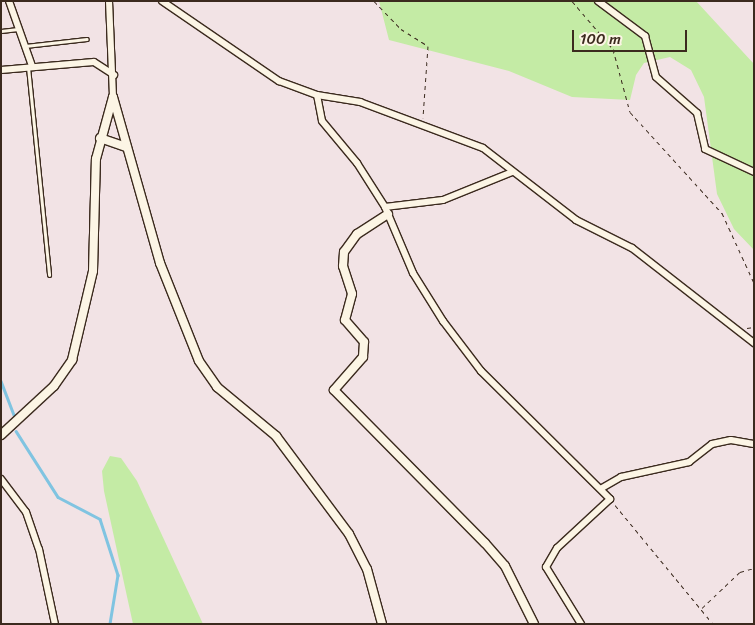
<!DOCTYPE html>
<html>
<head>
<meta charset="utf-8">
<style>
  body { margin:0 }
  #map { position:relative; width:755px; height:625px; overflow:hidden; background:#f2e3e5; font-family:Sriracha,sans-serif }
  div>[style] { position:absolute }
  .green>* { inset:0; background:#c4eba5 }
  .stream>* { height:2.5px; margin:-1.25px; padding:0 1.25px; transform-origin:1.25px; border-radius:1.25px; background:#80c4e1 }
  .path>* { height:1px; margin-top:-0.5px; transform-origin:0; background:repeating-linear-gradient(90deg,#3b2a1e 0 4px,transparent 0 8px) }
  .roads { filter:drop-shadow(1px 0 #3b2a1e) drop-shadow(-1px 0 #3b2a1e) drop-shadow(0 1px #3b2a1e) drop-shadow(0 -1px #3b2a1e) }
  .service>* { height:3px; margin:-1.5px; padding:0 1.5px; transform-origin:1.5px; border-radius:1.5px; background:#fcf5e5 }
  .minor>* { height:6px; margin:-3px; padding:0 3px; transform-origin:3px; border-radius:3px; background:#fcf5e5 }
  .tertiary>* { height:8px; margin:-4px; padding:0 4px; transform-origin:4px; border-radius:4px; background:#fcf5e5 }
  span { translate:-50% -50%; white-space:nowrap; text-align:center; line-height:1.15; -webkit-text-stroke:4px #fcf5e5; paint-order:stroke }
  .frame { position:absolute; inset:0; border:2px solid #3b2a1e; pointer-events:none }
  .scale { position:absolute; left:572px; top:30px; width:115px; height:22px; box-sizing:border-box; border:2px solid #3b2a1e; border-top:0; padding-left:6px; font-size:15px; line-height:18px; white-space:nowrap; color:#3b2a1e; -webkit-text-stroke:4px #fcf5e5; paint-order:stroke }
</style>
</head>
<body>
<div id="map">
  <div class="green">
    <i style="clip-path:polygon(379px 1px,696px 1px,754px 64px,754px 250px,734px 229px,717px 194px,704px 97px,691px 70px,670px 57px,644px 63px,636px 75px,630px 100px,572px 97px,509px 71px,389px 40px)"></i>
    <i style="clip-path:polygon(110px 456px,121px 458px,137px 481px,203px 624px,133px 624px,104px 491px,102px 471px)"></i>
  </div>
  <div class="stream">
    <i style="left:1px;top:381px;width:36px;rotate:69deg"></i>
    <i style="left:16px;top:431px;width:78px;rotate:57.5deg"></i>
    <i style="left:58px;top:497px;width:47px;rotate:27.6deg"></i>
    <i style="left:100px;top:519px;width:59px;rotate:72.2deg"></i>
    <i style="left:118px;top:575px;width:50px;rotate:99.3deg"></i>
  </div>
  <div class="path">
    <i style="left:374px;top:1px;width:39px;rotate:46deg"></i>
    <i style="left:401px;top:29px;width:32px;rotate:32deg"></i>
    <i style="left:428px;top:46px;width:72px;rotate:94deg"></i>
    <i style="left:572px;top:1px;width:63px;rotate:49.5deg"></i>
    <i style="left:613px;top:49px;width:65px;rotate:74.9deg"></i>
    <i style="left:630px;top:112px;width:137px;rotate:47.7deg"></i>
    <i style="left:722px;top:213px;width:77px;rotate:65.4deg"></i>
    <i style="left:747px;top:328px;width:7px;rotate:-8deg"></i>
    <i style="left:615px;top:505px;width:154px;rotate:50.5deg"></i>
    <i style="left:702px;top:608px;width:52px;rotate:-43.5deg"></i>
    <i style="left:740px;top:572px;width:15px;rotate:-16deg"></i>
  </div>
  <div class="roads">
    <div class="service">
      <i style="left:1px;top:31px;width:17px;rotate:-7deg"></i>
      <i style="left:25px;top:46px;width:62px;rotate:-6.4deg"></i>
      <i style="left:28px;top:67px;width:209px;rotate:84.2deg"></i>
    </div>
    <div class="minor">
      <i style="left:9px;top:1px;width:69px;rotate:70.5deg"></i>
      <i style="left:109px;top:1px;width:96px;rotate:87.6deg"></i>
      <i style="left:162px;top:1px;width:142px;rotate:34.4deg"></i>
      <i style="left:279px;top:81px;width:40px;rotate:20.2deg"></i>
      <i style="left:317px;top:95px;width:44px;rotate:9.2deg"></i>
      <i style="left:360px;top:102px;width:131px;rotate:20.5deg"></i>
      <i style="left:483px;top:148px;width:118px;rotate:37.7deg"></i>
      <i style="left:576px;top:220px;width:63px;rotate:26.6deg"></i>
      <i style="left:632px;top:248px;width:155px;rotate:37.9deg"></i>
      <i style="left:598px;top:1px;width:59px;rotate:36.7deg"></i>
      <i style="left:645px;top:36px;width:42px;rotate:75deg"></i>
      <i style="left:656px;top:77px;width:55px;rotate:41.3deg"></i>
      <i style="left:697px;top:113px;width:37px;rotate:77deg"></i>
      <i style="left:705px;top:149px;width:54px;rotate:25.1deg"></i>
      <i style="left:1px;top:70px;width:93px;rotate:-4.9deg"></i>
      <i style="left:94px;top:62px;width:24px;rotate:33deg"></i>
      <i style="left:317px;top:95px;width:26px;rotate:79deg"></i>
      <i style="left:322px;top:121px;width:55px;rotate:50.2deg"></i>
      <i style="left:357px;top:163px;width:52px;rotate:57.5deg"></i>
      <i style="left:385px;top:207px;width:72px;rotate:67deg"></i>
      <i style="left:413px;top:273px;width:57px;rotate:58deg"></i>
      <i style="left:443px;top:321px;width:63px;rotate:52.8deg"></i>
      <i style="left:481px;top:371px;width:182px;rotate:44.8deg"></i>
      <i style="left:610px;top:499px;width:72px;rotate:137.2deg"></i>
      <i style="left:557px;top:548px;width:22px;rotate:120deg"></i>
      <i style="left:546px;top:567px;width:67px;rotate:58.4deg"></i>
      <i style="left:385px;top:207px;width:58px;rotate:-6.9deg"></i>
      <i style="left:443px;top:200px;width:74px;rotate:-22.1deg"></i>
      <i style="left:1px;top:479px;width:41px;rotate:52.9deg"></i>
      <i style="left:26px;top:512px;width:39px;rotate:71deg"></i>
      <i style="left:39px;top:549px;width:77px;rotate:78deg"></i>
      <i style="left:602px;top:488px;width:22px;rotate:-30deg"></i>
      <i style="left:621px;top:477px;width:70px;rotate:-12.4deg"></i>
      <i style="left:689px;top:462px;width:29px;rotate:-38deg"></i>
      <i style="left:712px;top:444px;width:19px;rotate:-12deg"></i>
      <i style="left:731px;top:440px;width:23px;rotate:10deg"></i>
    </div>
    <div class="tertiary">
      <i style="left:113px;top:97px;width:173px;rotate:74.2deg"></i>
      <i style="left:160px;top:263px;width:105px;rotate:68.3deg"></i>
      <i style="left:199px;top:361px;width:32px;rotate:55deg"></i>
      <i style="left:217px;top:387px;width:77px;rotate:39.7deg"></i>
      <i style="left:276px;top:436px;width:122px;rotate:53.3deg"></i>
      <i style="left:349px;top:534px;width:39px;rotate:63deg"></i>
      <i style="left:367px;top:569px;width:57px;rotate:74.7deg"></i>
      <i style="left:100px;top:138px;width:28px;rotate:19deg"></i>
      <i style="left:388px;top:214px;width:37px;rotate:147deg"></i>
      <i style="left:357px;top:234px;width:22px;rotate:126deg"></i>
      <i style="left:344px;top:252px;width:14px;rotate:94deg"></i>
      <i style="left:343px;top:266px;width:29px;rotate:72deg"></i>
      <i style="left:352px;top:294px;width:27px;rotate:105deg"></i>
      <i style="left:345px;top:320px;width:29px;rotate:49deg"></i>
      <i style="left:364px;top:342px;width:15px;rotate:94deg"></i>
      <i style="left:363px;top:357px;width:44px;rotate:131.3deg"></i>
      <i style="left:334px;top:390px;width:215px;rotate:45.4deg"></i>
      <i style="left:485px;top:543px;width:30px;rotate:49deg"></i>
      <i style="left:505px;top:566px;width:65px;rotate:63.4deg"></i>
      <i style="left:1px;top:435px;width:72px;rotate:-42.8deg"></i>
      <i style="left:54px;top:386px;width:32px;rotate:-55deg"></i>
      <i style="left:72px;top:360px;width:91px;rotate:-76.7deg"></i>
      <i style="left:93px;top:271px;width:112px;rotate:-88.5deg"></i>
      <i style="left:96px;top:159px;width:64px;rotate:-74.7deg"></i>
    </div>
  </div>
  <div class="frame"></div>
  <div class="scale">100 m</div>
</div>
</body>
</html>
